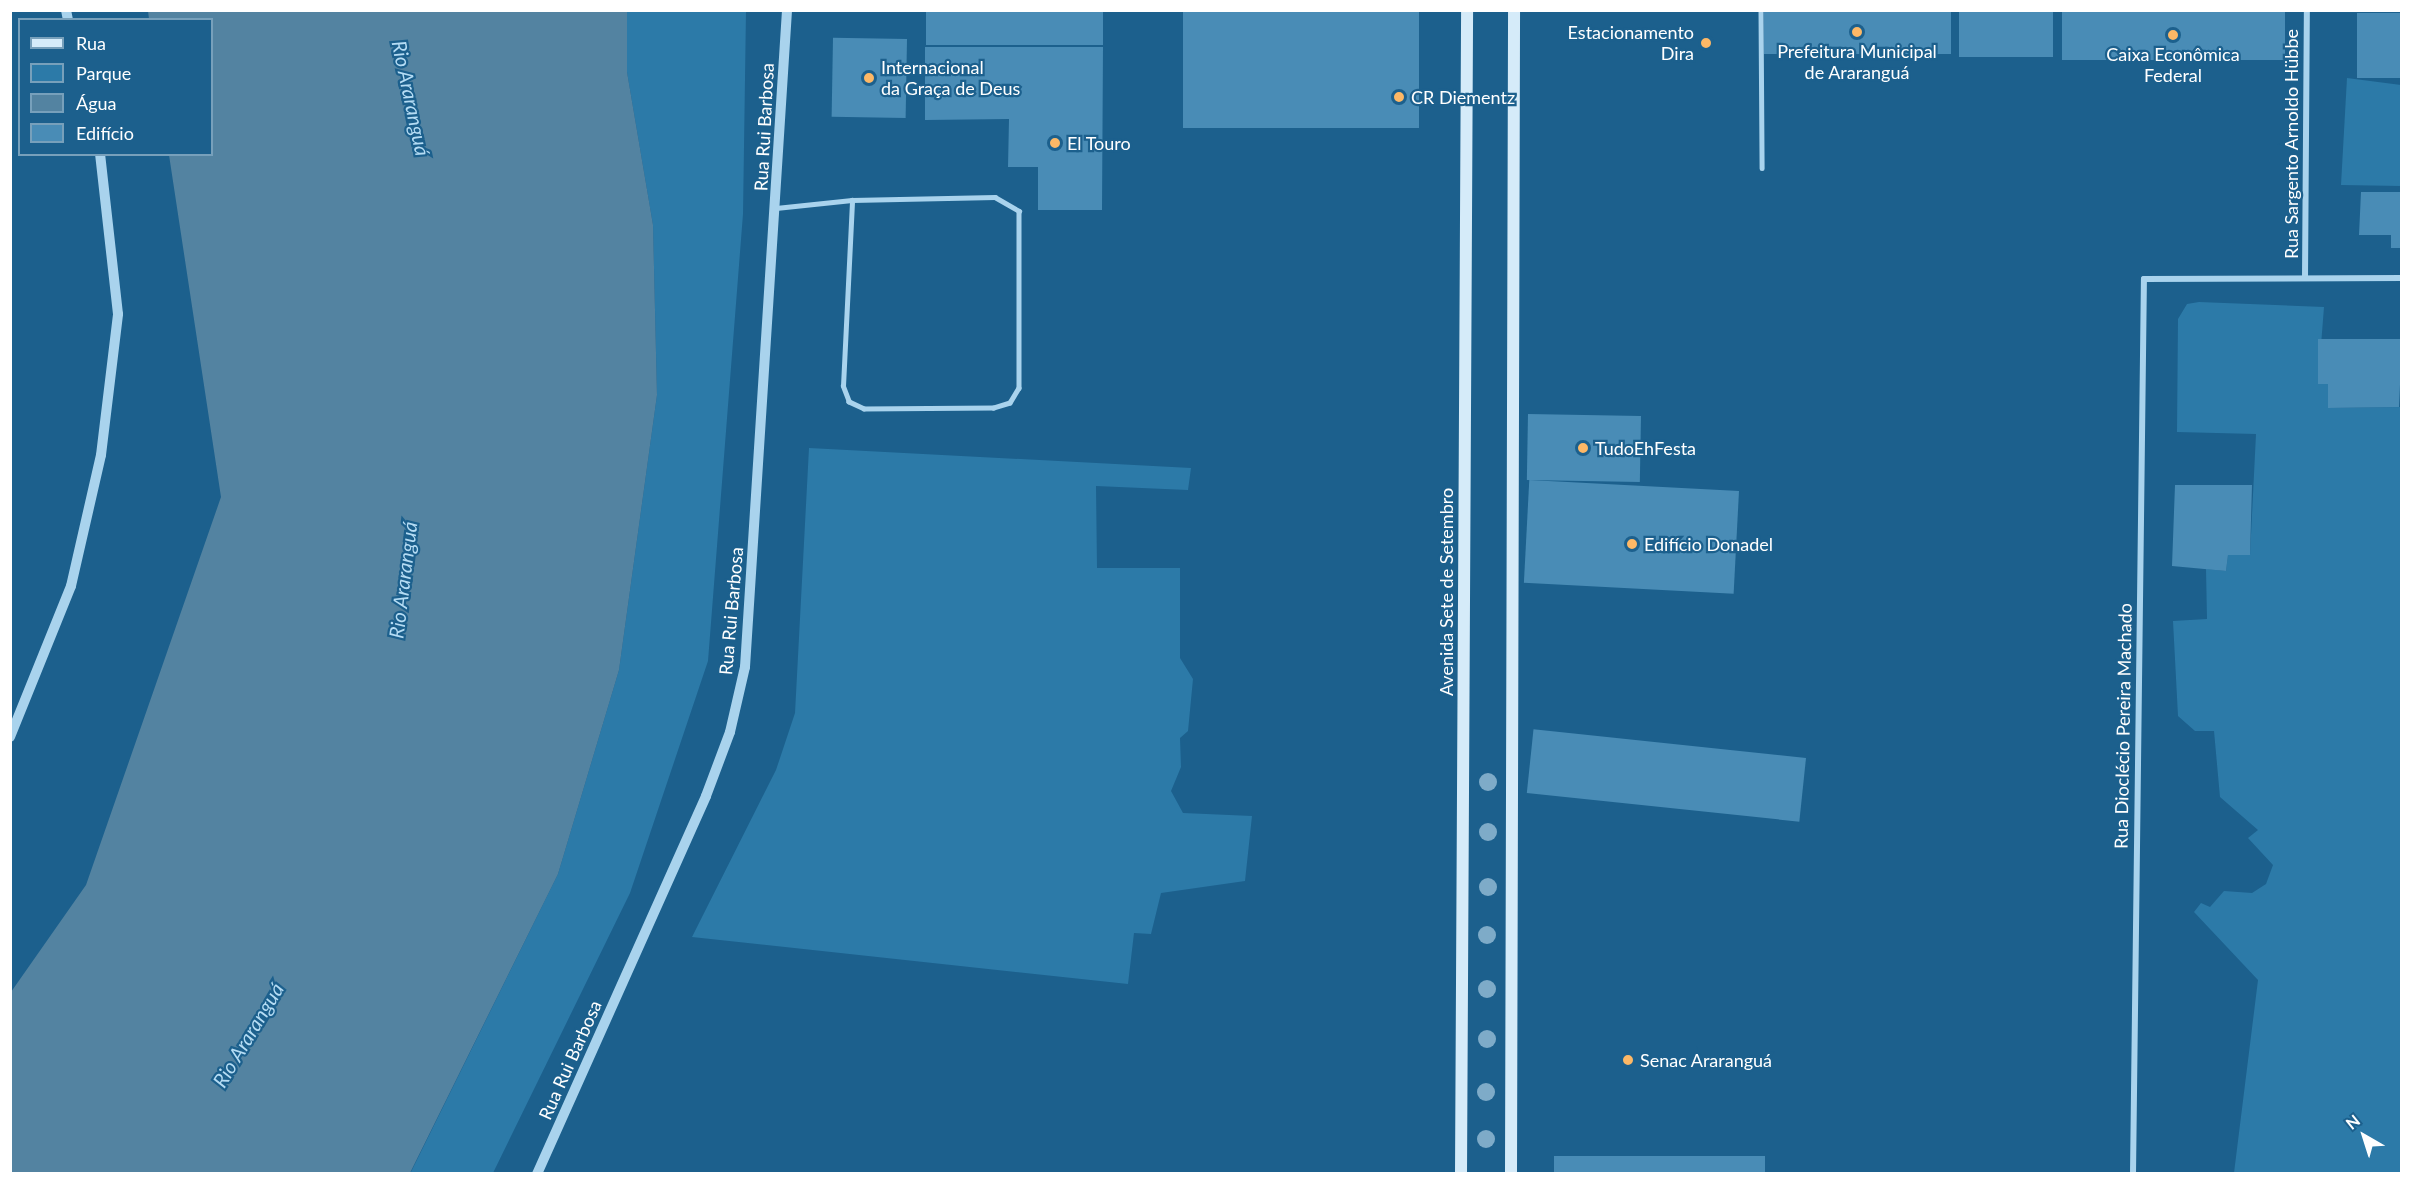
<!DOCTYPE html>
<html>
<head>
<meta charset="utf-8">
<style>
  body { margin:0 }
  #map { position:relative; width:2412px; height:1184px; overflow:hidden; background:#1c608d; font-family:Lato,sans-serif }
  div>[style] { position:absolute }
  .green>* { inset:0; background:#2c7aa8 }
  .water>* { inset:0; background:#5383a1 }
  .building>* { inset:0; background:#498cb6; transform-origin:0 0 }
  .service>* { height:4.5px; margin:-2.25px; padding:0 2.25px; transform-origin:2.25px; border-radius:2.25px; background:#a9d3ed }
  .minor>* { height:6px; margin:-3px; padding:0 3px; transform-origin:3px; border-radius:3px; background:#a9d3ed }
  .tertiary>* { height:10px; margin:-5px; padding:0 5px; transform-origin:5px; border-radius:5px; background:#a9d3ed }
  .secondary>* { height:12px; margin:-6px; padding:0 6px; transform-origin:6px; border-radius:6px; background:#d5ebf9 }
  .trees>* { width:18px; height:18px; margin:-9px; border-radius:50%; background:#7eabc8 }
  .dots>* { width:16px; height:16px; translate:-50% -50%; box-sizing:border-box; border:3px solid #1c608d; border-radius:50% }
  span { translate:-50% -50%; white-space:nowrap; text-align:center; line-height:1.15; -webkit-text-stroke:4.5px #1c608d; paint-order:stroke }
  .poi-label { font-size:18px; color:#fff }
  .right { translate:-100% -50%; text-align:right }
  .left { translate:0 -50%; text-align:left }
  .street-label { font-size:18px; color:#fff }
  .water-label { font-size:20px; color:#b5dcf4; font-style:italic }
  .frame { position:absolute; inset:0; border:12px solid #fff; pointer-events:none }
  .legend { position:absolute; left:18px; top:18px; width:195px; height:138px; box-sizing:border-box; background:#1c608d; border:2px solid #77a0bb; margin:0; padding:8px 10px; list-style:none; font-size:18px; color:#fff }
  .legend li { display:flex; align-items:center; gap:12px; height:30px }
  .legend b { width:30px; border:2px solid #77a0bb }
  .north { position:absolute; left:2334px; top:1106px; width:60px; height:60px; -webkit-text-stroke:4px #1c608d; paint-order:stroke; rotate:321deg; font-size:16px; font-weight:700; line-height:24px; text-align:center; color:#fff }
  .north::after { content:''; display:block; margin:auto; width:21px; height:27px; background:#fff; clip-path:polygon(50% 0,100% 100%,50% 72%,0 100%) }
</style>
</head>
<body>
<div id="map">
  <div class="green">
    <i style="clip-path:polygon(627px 11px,746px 11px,743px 214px,708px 661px,630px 893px,493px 1173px,410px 1174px,558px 874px,619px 670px,657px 395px,653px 225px,627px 72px)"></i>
    <i style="clip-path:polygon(2347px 78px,2401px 85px,2401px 186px,2341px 185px)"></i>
    <i style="clip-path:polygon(2199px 302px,2324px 307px,2318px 384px,2328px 384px,2328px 408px,2401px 407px,2401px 1173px,2234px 1173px,2258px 980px,2194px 912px,2201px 903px,2210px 907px,2224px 891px,2252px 893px,2266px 884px,2273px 865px,2248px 838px,2258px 830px,2220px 797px,2214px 731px,2195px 731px,2178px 716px,2173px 621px,2207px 619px,2206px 569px,2226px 571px,2228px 555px,2250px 555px,2256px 434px,2177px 432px,2178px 319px,2187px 304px)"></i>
    <i style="clip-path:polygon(809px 448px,1191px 468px,1188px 490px,1096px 486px,1097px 568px,1180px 568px,1180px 658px,1193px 679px,1188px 731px,1180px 738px,1181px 767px,1171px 791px,1183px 813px,1252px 816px,1245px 881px,1161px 893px,1151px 934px,1134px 933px,1128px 984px,692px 937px,776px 770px,795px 713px)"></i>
  </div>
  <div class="water">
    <i style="clip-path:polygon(148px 11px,627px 11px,627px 72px,653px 225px,657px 395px,619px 670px,558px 874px,410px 1173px,11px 1173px,11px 992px,86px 885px,221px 497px,169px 155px,212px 154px,212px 20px,149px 19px)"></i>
  </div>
  <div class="building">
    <i style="left:926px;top:10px;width:177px;height:35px"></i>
    <i style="left:1183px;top:10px;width:236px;height:118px"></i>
    <i style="left:1764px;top:10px;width:187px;height:44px"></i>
    <i style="left:1959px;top:10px;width:94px;height:47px"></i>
    <i style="left:2062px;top:10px;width:223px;height:50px"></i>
    <i style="left:2357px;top:13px;width:45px;height:65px"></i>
    <i style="left:907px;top:39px;width:79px;height:74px;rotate:91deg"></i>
    <i style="clip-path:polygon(925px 47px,1103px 47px,1102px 210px,1038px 210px,1038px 167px,1008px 167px,1009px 119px,925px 120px)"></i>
    <i style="clip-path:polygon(2361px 192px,2402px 192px,2402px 248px,2391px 248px,2391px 235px,2359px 235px)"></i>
    <i style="clip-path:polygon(2318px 339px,2402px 339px,2399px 407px,2328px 408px,2328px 384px,2318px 384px)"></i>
    <i style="left:1528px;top:414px;width:113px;height:66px;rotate:1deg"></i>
    <i style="clip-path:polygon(2175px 485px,2252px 485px,2250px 555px,2228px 555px,2226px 571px,2172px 566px)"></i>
    <i style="left:1739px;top:491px;width:103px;height:210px;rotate:93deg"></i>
    <i style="left:1806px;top:758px;width:64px;height:274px;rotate:96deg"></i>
    <i style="left:1765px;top:1156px;width:18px;height:211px;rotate:90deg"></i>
  </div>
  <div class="service">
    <i style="left:1761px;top:10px;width:158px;rotate:89.6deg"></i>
    <i style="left:776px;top:208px;width:76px;rotate:-6deg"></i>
    <i style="left:852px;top:200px;width:143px;rotate:-1.2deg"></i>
    <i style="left:995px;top:197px;width:28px;rotate:30deg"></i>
    <i style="left:1019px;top:211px;width:177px;rotate:90deg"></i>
    <i style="left:1019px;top:388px;width:17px;rotate:121deg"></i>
    <i style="left:1010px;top:403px;width:17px;rotate:163deg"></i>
    <i style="left:994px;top:408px;width:130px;rotate:179.6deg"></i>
    <i style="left:864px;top:409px;width:17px;rotate:-155deg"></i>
    <i style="left:849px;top:402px;width:17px;rotate:-111deg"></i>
    <i style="left:843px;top:386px;width:186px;rotate:-87.2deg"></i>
  </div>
  <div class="minor">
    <i style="left:2305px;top:278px;width:268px;rotate:-89.6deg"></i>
    <i style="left:2133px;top:1174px;width:895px;rotate:-89.3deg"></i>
    <i style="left:2144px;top:279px;width:258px;rotate:-0.2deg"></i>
  </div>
  <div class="tertiary">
    <i style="left:66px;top:10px;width:10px;rotate:79deg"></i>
    <i style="left:10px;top:737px;width:163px;rotate:-68deg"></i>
    <i style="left:71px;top:586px;width:134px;rotate:-77.1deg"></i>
    <i style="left:101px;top:455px;width:142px;rotate:-83.1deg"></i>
    <i style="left:118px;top:314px;width:161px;rotate:-96.4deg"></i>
    <i style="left:537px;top:1174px;width:414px;rotate:-65.9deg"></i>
    <i style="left:706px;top:796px;width:68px;rotate:-69.4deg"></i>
    <i style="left:730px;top:732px;width:67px;rotate:-77deg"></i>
    <i style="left:745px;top:667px;width:658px;rotate:-86.34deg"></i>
  </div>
  <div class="secondary">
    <i style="left:1461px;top:1174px;width:1164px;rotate:-89.7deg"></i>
    <i style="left:1511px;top:1174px;width:1164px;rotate:-89.85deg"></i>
  </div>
  <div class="trees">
    <i style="left:1488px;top:782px"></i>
    <i style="left:1488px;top:832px"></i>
    <i style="left:1488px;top:887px"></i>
    <i style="left:1487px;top:935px"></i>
    <i style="left:1487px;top:989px"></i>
    <i style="left:1487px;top:1039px"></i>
    <i style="left:1486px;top:1092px"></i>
    <i style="left:1486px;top:1139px"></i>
  </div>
  <div class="dots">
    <i style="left:1857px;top:32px;background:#fdb866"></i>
    <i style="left:2173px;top:35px;background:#fdb866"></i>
    <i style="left:1706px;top:43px;background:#fdb866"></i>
    <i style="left:869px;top:78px;background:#fdb866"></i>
    <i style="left:1399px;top:97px;background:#fdb866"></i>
    <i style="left:1055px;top:143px;background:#fdb866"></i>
    <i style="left:1583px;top:448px;background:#fdb866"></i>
    <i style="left:1632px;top:544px;background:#fdb866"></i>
    <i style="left:1628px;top:1060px;background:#fdb866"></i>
  </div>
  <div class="poi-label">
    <span class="right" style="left:1694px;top:43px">Estacionamento<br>Dira</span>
    <span style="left:1857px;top:62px">Prefeitura Municipal<br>de Araranguá</span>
    <span style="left:2173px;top:65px">Caixa Econômica<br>Federal</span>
    <span class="left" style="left:881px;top:78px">Internacional<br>da Graça de Deus</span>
    <span class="left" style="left:1411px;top:97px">CR Diementz</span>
    <span class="left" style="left:1067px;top:143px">El Touro</span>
    <span class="left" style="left:1595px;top:448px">TudoEhFesta</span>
    <span class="left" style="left:1644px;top:544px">Edifício Donadel</span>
    <span class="left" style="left:1640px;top:1060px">Senac Araranguá</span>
  </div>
  <div class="street-label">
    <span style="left:764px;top:127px;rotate:-87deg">Rua Rui Barbosa</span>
    <span style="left:2291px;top:144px;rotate:-90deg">Rua Sargento Arnoldo Hübbe</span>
    <span style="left:1446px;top:592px;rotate:-90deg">Avenida Sete de Setembro</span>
    <span style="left:731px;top:611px;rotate:-85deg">Rua Rui Barbosa</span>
    <span style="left:2123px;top:726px;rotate:-89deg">Rua Dioclécio Pereira Machado</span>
    <span style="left:570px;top:1060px;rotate:-66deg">Rua Rui Barbosa</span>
  </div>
  <div class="water-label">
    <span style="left:411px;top:98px;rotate:78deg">Rio Araranguá</span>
    <span style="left:403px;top:580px;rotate:-83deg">Rio Araranguá</span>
    <span style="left:248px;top:1035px;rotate:-59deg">Rio Araranguá</span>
  </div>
  <div class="frame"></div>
  <ul class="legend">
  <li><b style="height:8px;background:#d5ebf9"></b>Rua</li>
  <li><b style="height:16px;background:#2c7aa8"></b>Parque</li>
  <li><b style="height:16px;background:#5383a1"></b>Água</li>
  <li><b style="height:16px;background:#498cb6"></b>Edifício</li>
  </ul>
  <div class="north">N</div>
</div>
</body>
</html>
